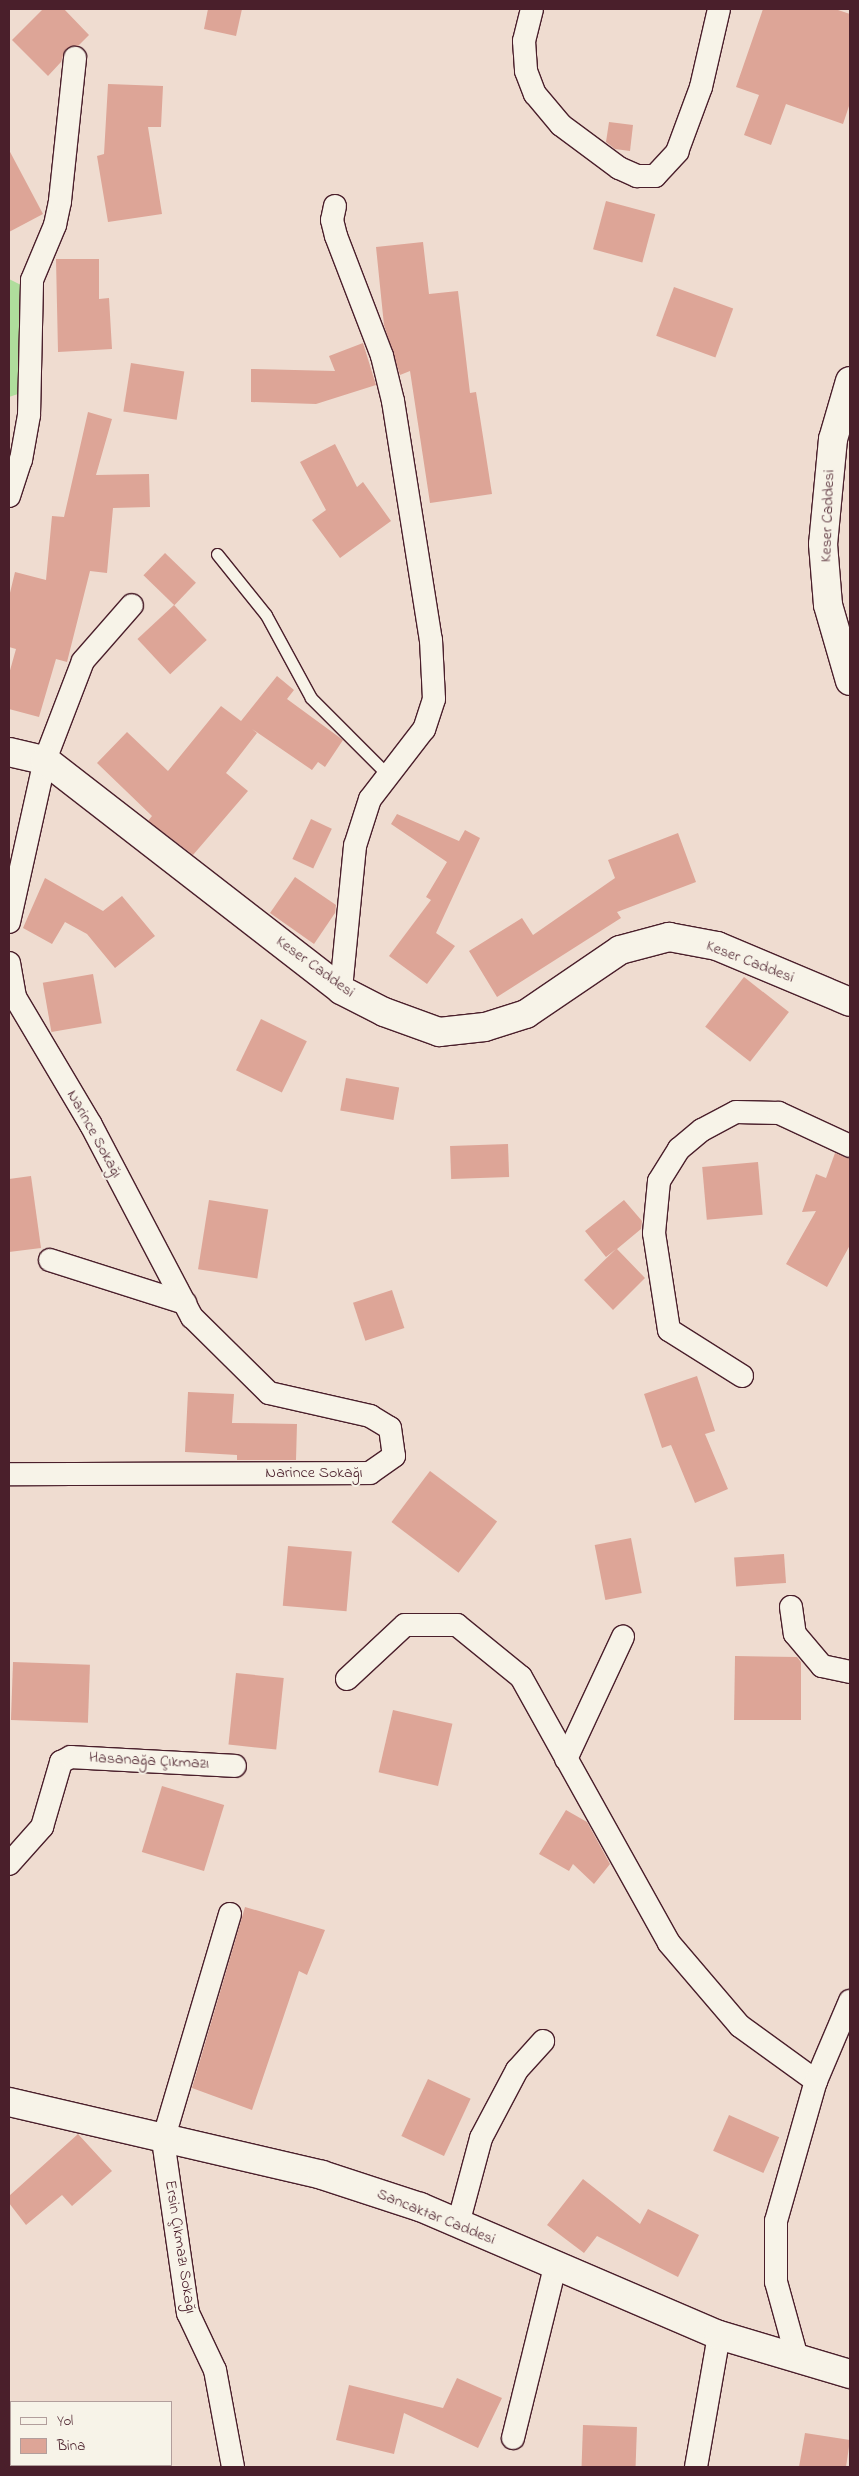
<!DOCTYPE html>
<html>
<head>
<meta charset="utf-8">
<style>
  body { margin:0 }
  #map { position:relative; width:859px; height:2476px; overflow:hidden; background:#efdcd0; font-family:"Indie Flower",sans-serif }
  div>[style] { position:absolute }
  .green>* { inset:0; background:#afdd9c }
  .building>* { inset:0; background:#dda597; transform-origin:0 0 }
  .roads { filter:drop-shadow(1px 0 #4a1f2b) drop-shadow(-1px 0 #4a1f2b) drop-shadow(0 1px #4a1f2b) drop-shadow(0 -1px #4a1f2b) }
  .lane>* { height:11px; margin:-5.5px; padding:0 5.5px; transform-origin:5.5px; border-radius:5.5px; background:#f7f3e8 }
  .street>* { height:22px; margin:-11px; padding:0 11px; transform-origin:11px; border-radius:11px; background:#f7f3e8 }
  .secondary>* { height:28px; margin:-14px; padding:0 14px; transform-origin:14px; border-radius:14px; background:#f7f3e8 }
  span { translate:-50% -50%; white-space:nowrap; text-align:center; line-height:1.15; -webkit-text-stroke:4px #f7f3e8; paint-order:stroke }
  .street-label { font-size:16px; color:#4a1f2b }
  .frame { position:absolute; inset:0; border:10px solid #4a1f2b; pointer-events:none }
  .legend { position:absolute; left:10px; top:2401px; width:162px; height:65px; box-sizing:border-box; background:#f7f3e8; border:1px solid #b29e9c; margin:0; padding:6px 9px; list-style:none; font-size:15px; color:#4a1f2b }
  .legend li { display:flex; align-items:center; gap:10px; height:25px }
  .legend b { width:25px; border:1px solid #b29e9c }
</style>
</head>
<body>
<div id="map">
  <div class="green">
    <i style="clip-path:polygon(9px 279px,25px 287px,21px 393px,9px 397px)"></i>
  </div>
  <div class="building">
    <i style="clip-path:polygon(43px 9px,64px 9px,89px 35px,78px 46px,65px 50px,61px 62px,48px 76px,12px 40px)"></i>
    <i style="clip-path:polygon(208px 9px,242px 9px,236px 36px,204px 29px)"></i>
    <i style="clip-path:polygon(763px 9px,835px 9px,850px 14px,850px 103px,843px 124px,786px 104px,771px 145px,744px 135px,759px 95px,736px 87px)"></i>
    <i style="clip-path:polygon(108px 84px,163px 86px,161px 127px,148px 127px,162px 214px,108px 222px,97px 156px,104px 154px)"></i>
    <i style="clip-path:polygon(609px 122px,633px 125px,630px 151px,615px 149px,606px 142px)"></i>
    <i style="clip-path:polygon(9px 150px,43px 214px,9px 232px)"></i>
    <i style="left:606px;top:201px;width:51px;height:50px;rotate:15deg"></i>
    <i style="clip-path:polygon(423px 242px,429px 294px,458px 291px,470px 393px,476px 392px,492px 494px,430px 503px,410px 371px,400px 375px,384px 325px,376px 247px)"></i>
    <i style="clip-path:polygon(56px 259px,99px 259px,99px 299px,109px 298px,112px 349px,58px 352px)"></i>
    <i style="left:674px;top:287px;width:63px;height:52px;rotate:20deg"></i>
    <i style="clip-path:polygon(363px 343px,376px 385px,316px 404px,251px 402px,251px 369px,335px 371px,329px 356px)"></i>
    <i style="left:131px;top:363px;width:54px;height:49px;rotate:9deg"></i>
    <i style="clip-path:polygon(88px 412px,112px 419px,96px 475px,149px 474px,150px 507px,113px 508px,107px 573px,90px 571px,67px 662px,56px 659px,39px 717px,9px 709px,9px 674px,16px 649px,9px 647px,9px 597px,15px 572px,46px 580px,52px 516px,64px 517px)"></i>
    <i style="clip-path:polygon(335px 444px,357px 487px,363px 482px,391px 521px,340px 558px,312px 520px,326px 510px,300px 462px)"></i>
    <i style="left:165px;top:553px;width:43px;height:31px;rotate:44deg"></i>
    <i style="left:174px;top:605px;width:48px;height:50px;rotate:47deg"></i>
    <i style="clip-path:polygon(277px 676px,294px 690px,287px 699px,343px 740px,325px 767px,318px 762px,312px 770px,252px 729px,257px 733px,226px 773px,248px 791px,193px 855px,148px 821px,152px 816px,97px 763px,127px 732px,168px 771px,221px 706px,241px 721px)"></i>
    <i style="clip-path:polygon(397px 814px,459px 841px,465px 830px,480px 838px,436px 933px,455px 946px,427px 984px,389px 956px,431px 900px,426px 897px,447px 862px,391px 824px)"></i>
    <i style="left:311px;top:819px;width:23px;height:44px;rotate:25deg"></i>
    <i style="clip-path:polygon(678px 833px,696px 882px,617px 912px,621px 918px,497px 997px,469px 951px,522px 918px,533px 935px,615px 878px,608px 860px)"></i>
    <i style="clip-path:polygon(295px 877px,336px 905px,335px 913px,314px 944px,270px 913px)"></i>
    <i style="clip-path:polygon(45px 878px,103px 911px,122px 896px,155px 936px,115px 968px,87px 934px,65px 922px,52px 944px,23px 928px)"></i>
    <i style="left:93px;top:974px;width:50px;height:51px;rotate:80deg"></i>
    <i style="left:744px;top:977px;width:57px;height:63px;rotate:38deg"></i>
    <i style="left:261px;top:1019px;width:51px;height:57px;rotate:26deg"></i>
    <i style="left:346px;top:1078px;width:54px;height:33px;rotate:10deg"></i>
    <i style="left:508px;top:1144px;width:33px;height:58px;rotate:88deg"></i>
    <i style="clip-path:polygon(835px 1153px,850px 1159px,850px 1245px,827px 1287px,786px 1264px,816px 1211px,802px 1212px,816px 1174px,826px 1178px)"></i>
    <i style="left:758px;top:1162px;width:53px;height:56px;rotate:85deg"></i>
    <i style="clip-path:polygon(31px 1176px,41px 1248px,9px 1252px,9px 1179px)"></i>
    <i style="left:209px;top:1200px;width:60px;height:70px;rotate:9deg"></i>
    <i style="clip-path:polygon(624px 1200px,642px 1221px,641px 1229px,617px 1249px,645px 1278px,613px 1310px,584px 1280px,616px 1249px,606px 1257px,585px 1231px)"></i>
    <i style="left:392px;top:1290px;width:40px;height:41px;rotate:72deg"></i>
    <i style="clip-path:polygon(697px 1376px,715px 1431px,705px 1434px,728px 1489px,695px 1503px,671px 1445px,662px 1448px,644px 1394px)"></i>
    <i style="clip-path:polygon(188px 1392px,234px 1394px,232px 1423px,297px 1424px,296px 1460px,237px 1460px,237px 1455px,185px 1452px)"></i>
    <i style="left:430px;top:1471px;width:84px;height:64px;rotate:37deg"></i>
    <i style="left:631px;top:1538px;width:56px;height:37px;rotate:79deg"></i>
    <i style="left:288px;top:1546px;width:64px;height:60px;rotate:5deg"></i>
    <i style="left:784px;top:1554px;width:29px;height:50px;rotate:86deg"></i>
    <i style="clip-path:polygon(735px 1656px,797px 1657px,801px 1662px,801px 1720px,734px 1720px)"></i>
    <i style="left:13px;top:1662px;width:77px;height:58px;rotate:2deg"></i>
    <i style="left:236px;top:1673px;width:48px;height:72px;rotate:6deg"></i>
    <i style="left:393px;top:1710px;width:61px;height:64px;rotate:13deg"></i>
    <i style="left:162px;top:1786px;width:65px;height:69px;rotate:17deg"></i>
    <i style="clip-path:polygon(566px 1810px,587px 1822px,610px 1864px,594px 1884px,573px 1864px,569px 1871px,539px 1854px)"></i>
    <i style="clip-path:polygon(245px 1907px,325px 1930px,307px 1975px,299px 1971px,252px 2110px,192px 2088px)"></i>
    <i style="left:428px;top:2079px;width:47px;height:63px;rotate:25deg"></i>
    <i style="left:729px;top:2115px;width:55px;height:39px;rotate:24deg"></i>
    <i style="clip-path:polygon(78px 2134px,112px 2171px,72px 2206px,62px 2195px,26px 2225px,9px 2203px,9px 2196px)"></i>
    <i style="clip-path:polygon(583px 2179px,640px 2224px,648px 2209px,699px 2235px,678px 2277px,597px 2236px,584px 2253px,547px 2225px)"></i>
    <i style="clip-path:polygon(457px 2378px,502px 2398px,478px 2448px,404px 2413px,394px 2454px,336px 2440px,349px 2385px,443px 2408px)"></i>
    <i style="left:583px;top:2425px;width:54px;height:42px;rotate:2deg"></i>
    <i style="clip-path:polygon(805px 2433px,850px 2440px,846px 2467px,799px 2467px)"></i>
  </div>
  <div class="roads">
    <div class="lane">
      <i style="left:217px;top:554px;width:78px;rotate:51.2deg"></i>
      <i style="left:266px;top:615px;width:94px;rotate:61.5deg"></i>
      <i style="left:311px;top:698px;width:107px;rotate:45deg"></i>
    </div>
    <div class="street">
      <i style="left:532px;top:9px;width:33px;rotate:104deg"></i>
      <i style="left:524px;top:41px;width:30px;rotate:86deg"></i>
      <i style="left:526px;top:71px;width:25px;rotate:69deg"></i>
      <i style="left:535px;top:94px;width:40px;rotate:50deg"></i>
      <i style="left:561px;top:125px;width:72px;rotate:36.6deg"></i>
      <i style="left:619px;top:168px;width:20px;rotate:24deg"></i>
      <i style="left:637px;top:176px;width:18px"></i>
      <i style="left:655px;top:176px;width:33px;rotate:-47deg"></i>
      <i style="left:677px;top:152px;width:69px;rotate:-69.7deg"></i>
      <i style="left:701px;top:87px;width:80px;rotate:-77deg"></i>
      <i style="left:335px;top:206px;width:14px;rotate:102deg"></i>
      <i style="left:332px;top:220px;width:16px;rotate:76deg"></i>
      <i style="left:336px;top:236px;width:129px;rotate:69deg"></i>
      <i style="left:382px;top:356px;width:46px;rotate:76.3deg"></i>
      <i style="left:393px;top:401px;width:242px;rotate:81deg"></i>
      <i style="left:431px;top:640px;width:59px;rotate:87.1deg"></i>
      <i style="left:434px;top:699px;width:32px;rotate:108deg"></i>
      <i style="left:424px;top:729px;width:88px;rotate:127.6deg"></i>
      <i style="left:370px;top:799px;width:49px;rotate:107.7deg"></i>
      <i style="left:355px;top:846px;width:145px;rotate:95.6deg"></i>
      <i style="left:9px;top:496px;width:38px;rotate:-72deg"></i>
      <i style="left:21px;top:460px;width:46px;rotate:-79.9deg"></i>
      <i style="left:29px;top:415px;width:135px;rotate:-88.7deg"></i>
      <i style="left:32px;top:280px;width:60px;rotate:-67.3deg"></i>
      <i style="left:55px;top:225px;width:25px;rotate:-78deg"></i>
      <i style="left:60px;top:201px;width:144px;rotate:-84deg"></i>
      <i style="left:9px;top:922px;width:166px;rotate:-77.5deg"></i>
      <i style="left:45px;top:760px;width:106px;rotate:-69deg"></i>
      <i style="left:83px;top:661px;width:74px;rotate:-48.8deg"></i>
      <i style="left:9px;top:963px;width:35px;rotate:80deg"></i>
      <i style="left:15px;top:997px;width:149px;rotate:59.3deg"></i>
      <i style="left:91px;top:1125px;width:217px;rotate:62.3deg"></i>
      <i style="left:192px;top:1317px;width:108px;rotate:44.6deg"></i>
      <i style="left:269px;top:1393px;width:104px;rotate:12.8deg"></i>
      <i style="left:370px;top:1416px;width:23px;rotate:31deg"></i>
      <i style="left:390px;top:1428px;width:28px;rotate:82deg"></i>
      <i style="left:394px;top:1456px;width:29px;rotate:145deg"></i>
      <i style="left:370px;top:1473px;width:361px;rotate:179.8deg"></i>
      <i style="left:50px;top:1260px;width:142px;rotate:17.7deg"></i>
      <i style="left:742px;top:1376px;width:86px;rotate:-147.8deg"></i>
      <i style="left:669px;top:1330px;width:98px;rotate:-98.8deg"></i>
      <i style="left:654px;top:1233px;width:52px;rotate:-84.5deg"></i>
      <i style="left:659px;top:1181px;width:38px;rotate:-58deg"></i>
      <i style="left:679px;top:1149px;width:30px;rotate:-40deg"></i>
      <i style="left:702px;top:1130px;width:38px;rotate:-28deg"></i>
      <i style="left:736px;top:1112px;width:43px;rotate:1.3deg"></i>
      <i style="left:779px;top:1113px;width:78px;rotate:24.9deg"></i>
      <i style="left:791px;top:1607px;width:27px;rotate:82deg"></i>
      <i style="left:795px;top:1634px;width:42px;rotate:49.8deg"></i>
      <i style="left:822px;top:1666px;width:29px;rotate:12deg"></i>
      <i style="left:347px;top:1679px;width:79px;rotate:-43deg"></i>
      <i style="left:405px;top:1625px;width:52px"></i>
      <i style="left:457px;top:1625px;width:82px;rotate:39.1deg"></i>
      <i style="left:521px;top:1677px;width:304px;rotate:60.9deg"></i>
      <i style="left:669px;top:1943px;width:109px;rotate:49.5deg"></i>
      <i style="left:740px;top:2026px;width:94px;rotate:35.9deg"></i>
      <i style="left:566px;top:1759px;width:135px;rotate:-65deg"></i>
      <i style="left:9px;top:1864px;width:50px;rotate:-48.3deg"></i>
      <i style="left:42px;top:1827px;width:68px;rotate:-73.7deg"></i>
      <i style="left:61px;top:1762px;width:11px;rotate:-27deg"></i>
      <i style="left:71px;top:1757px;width:164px;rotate:3.1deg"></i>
      <i style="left:230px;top:1914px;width:236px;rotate:106.5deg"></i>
      <i style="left:163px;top:2140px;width:175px;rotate:81.8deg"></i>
      <i style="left:188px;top:2313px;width:63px;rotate:64.7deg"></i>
      <i style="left:215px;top:2370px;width:99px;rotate:79.5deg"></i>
      <i style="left:458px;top:2224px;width:89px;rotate:-75deg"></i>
      <i style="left:481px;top:2138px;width:77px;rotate:-62.1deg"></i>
      <i style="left:517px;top:2070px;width:39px;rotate:-48deg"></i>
      <i style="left:797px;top:2358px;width:79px;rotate:-105.4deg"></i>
      <i style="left:776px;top:2282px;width:61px;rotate:-90deg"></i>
      <i style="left:776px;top:2221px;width:146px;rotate:-74.1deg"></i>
      <i style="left:816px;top:2081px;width:87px;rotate:-67deg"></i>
      <i style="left:513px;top:2438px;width:176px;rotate:-76.2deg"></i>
      <i style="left:696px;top:2467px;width:134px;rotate:-80.1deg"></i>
    </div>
    <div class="secondary">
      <i style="left:850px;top:381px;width:60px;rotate:106.3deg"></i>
      <i style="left:833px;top:439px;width:105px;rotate:95.4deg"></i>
      <i style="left:823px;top:544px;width:61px;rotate:85.3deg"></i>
      <i style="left:828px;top:605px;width:79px;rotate:73.9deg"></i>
      <i style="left:9px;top:752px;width:37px;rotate:13deg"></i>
      <i style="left:45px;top:760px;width:375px;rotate:37.8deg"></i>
      <i style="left:341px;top:990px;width:48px;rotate:27.1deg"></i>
      <i style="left:384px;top:1012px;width:59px;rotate:20deg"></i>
      <i style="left:439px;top:1032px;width:46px;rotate:-6.2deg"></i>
      <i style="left:485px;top:1027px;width:43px;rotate:-17.6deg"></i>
      <i style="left:526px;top:1014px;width:114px;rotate:-34.2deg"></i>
      <i style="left:620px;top:950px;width:51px;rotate:-14.9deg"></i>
      <i style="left:669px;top:937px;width:49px;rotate:10.6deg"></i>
      <i style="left:717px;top:946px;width:144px;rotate:22.8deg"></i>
      <i style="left:9px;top:2102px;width:321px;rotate:13.1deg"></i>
      <i style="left:322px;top:2175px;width:103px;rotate:18.1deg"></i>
      <i style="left:420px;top:2207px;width:325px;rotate:23.2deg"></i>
      <i style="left:719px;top:2335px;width:137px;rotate:16.6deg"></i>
    </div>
  </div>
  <div class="street-label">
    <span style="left:828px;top:516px;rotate:-88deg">Keser Caddesi</span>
    <span style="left:750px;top:962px;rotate:21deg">Keser Caddesi</span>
    <span style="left:315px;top:967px;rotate:36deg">Keser Caddesi</span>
    <span style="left:94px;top:1134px;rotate:61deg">Narince Sokağı</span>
    <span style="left:314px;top:1473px">Narince Sokağı</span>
    <span style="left:149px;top:1761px;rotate:3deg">Hasanağa Çıkmazı</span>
    <span style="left:436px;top:2217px;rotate:22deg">Sancaktar Caddesi</span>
    <span style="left:180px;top:2247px;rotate:81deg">Ersin Çıkmazı Sokağı</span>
  </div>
  <div class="frame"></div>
  <ul class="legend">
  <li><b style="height:6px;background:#f7f3e8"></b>Yol</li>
  <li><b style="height:14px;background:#dda597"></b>Bina</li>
  </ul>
</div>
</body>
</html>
